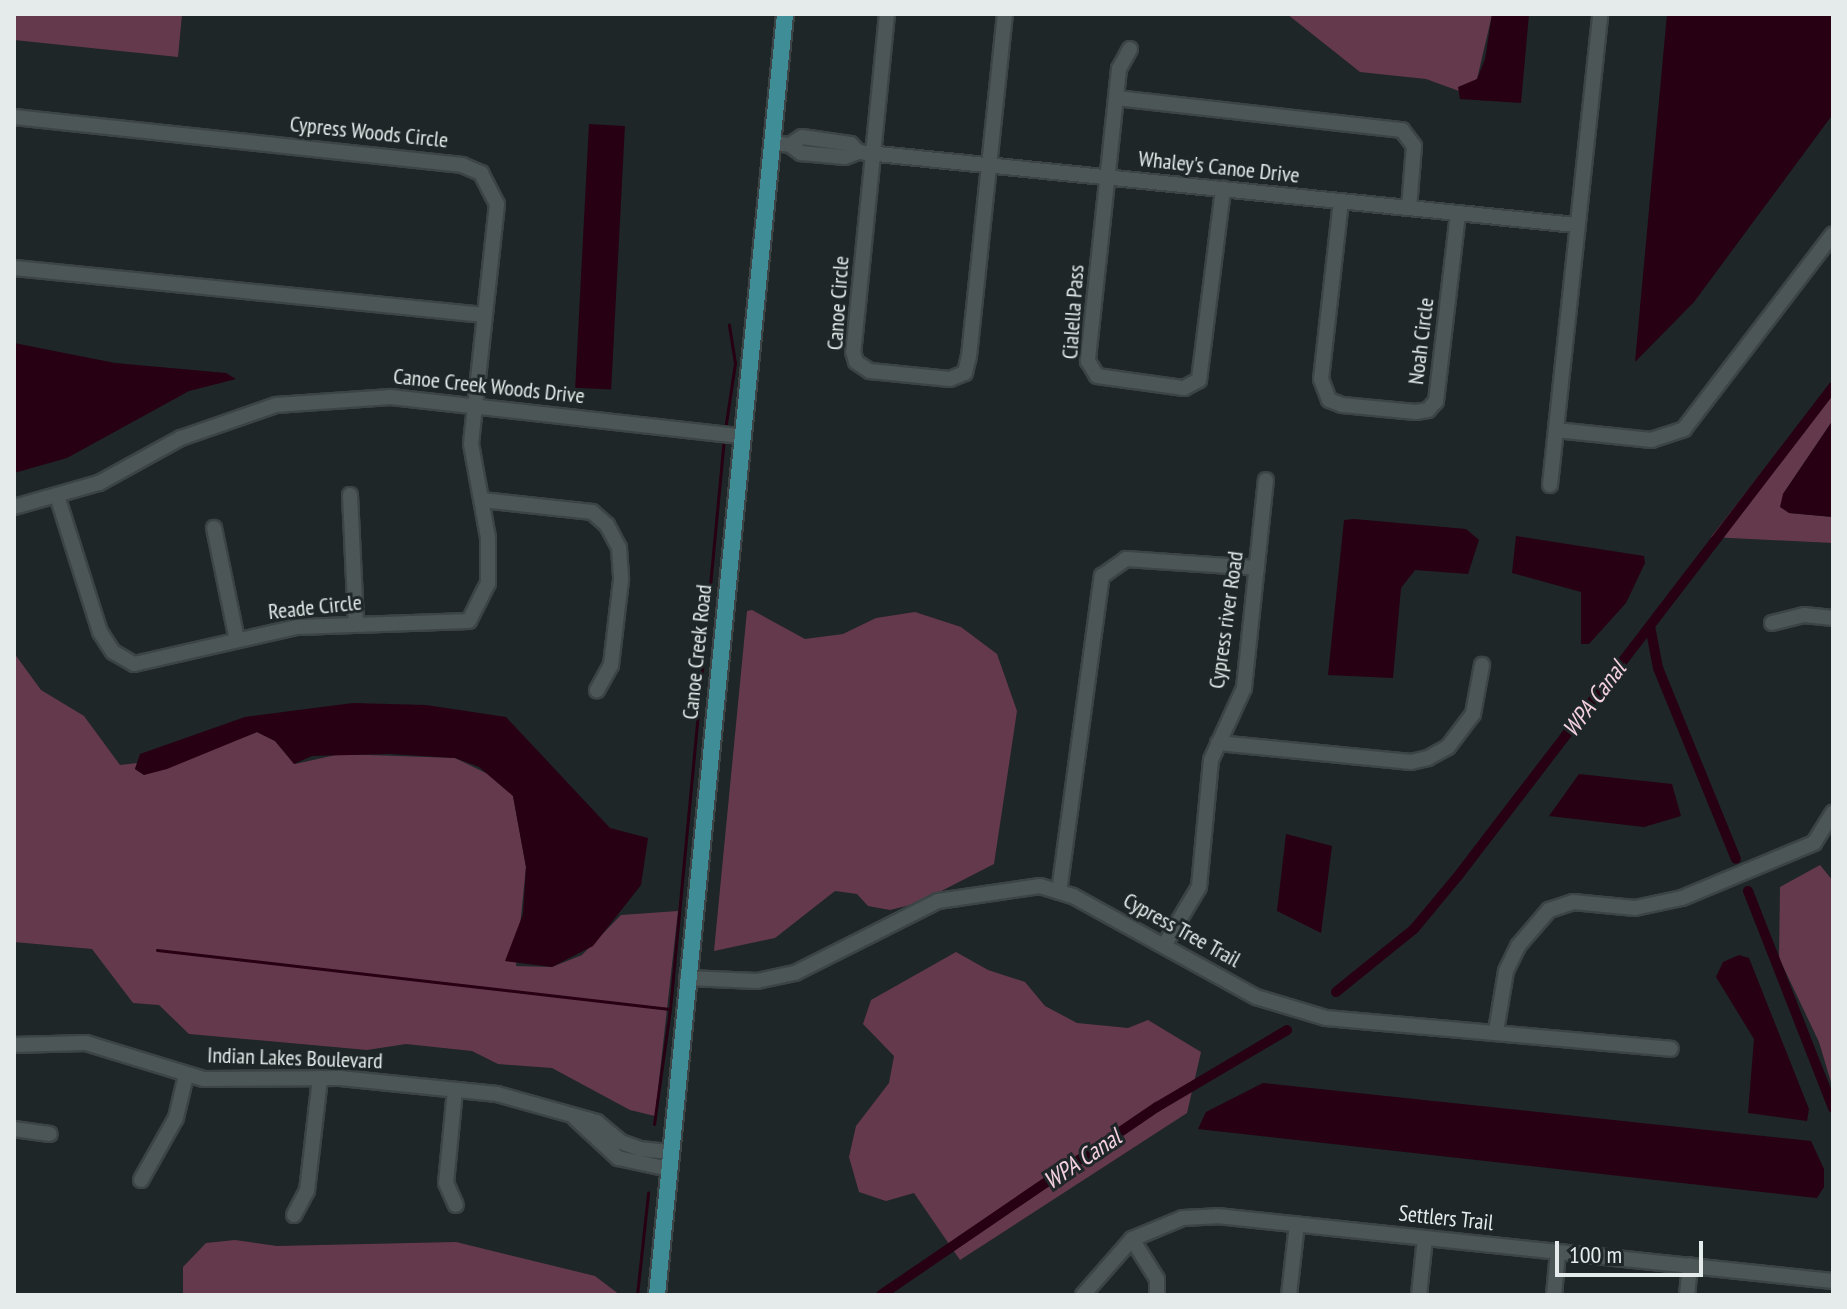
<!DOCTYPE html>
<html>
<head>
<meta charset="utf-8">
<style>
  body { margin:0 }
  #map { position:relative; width:1847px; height:1309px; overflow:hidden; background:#1e2627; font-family:"PT Sans Narrow",sans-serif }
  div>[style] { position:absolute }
  .green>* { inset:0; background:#65394c }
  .water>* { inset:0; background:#270013; transform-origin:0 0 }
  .stream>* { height:3px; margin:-1.5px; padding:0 1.5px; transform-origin:1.5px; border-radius:1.5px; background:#270013 }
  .canal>* { height:10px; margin:-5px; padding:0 5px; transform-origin:5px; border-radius:5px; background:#270013 }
  .roads { filter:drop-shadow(2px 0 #3c4445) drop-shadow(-2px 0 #3c4445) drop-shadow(0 2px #3c4445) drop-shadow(0 -2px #3c4445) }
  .minor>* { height:14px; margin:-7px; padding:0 7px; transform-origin:7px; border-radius:7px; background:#4c5657 }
  .major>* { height:16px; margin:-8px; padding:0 8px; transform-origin:8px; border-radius:8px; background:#3f8e97 }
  span { translate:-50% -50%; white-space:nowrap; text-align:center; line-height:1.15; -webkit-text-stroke:6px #1e2627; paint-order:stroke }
  .street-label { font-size:22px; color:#e5ebeb }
  .water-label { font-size:24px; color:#f4d1df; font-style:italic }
  .frame { position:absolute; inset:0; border:16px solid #e5ebeb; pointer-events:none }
  .scale { position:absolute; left:1555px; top:1241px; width:148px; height:36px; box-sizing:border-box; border:4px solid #e5ebeb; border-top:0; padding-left:10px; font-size:24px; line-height:28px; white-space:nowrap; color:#e5ebeb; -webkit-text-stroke:6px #1e2627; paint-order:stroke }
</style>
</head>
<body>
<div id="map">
  <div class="green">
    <i style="clip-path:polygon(14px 14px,182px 14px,178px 57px,14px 40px)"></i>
    <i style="clip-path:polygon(1287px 14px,1492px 14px,1492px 15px,1477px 79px,1459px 91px,1426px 79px,1360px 72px)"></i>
    <i style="clip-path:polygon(1833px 381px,1833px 420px,1783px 494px,1789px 513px,1833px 517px,1833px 543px,1711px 537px)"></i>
    <i style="clip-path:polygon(752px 610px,805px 639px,843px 634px,876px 618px,915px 612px,961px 627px,997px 654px,1017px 711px,994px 864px,918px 903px,890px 910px,868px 906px,857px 894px,835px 891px,775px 938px,714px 951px,747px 611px)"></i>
    <i style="clip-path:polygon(14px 653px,41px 690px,84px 716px,120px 765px,137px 763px,135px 769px,144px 775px,257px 732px,275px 741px,295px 764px,340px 754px,455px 758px,498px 779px,513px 796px,526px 867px,516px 966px,552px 967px,582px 955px,621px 915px,678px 911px,655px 1116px,630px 1110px,552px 1068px,498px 1064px,472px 1051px,406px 1044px,367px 1050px,189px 1034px,159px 1005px,133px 1003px,92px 949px,14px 942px)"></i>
    <i style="clip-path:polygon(1820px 865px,1833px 881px,1833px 1089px,1819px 1042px,1779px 958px,1780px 887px)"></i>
    <i style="clip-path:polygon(956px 952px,988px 970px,1025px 982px,1045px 1006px,1077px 1023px,1128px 1028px,1148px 1020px,1201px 1052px,1187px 1113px,960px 1260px,914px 1193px,886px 1201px,859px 1192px,849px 1157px,856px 1126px,889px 1083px,894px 1056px,863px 1024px,871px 1000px)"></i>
    <i style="clip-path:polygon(235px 1240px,277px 1246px,456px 1242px,595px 1276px,620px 1295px,183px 1295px,183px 1267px,206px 1243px)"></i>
  </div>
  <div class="water">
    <i style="clip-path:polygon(1492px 14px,1529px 14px,1521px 103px,1460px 99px,1458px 87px,1477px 79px,1485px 59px)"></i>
    <i style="clip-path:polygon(1667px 14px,1833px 14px,1833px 114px,1694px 302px,1635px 362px)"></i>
    <i style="left:589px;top:124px;width:36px;height:264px;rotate:3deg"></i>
    <i style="clip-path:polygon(14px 343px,115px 363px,226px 373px,236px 379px,189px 391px,67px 458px,14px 473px)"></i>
    <i style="clip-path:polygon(1833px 420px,1833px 517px,1789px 513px,1780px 507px,1783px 494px)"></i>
    <i style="clip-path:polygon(1354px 519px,1466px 529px,1479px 540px,1468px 574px,1415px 570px,1401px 588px,1393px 678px,1328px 675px,1344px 520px)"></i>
    <i style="clip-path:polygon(1516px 536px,1644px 556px,1645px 563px,1626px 603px,1589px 644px,1581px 644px,1581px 592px,1512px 573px)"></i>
    <i style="clip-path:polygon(353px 703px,426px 705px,506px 717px,610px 828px,648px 838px,641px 885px,593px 946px,552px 967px,505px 961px,523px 914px,526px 867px,513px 796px,479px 767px,455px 758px,390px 754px,312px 756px,294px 764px,275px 741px,257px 732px,167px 769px,144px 775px,135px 769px,140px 754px,245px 717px)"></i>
    <i style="clip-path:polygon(1579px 774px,1672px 784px,1681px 816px,1644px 827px,1549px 816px)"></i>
    <i style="clip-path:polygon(1286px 834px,1332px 846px,1321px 933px,1277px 911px)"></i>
    <i style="clip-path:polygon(1739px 955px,1749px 958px,1809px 1109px,1807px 1121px,1748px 1113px,1754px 1039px,1716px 977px,1723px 962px)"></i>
    <i style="clip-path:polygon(1263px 1083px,1811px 1141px,1824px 1169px,1824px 1187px,1817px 1198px,1198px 1129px,1206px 1112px)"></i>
  </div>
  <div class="stream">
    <i style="left:725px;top:430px;width:68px;rotate:-81.5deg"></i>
    <i style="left:735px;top:363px;width:39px;rotate:-99deg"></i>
    <i style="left:157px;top:950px;width:516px;rotate:6.56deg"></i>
    <i style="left:670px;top:1009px;width:116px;rotate:97.9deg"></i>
    <i style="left:670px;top:1009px;width:574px;rotate:-84.6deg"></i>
    <i style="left:637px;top:1295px;width:103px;rotate:-83.8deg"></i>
  </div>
  <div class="canal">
    <i style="left:1650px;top:626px;width:43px;rotate:79.2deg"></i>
    <i style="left:1658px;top:668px;width:206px;rotate:67.8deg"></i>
    <i style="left:1748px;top:891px;width:233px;rotate:68.6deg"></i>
    <i style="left:1336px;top:992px;width:100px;rotate:-38.9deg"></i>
    <i style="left:1414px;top:929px;width:69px;rotate:-50.3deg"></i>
    <i style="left:1458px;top:876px;width:616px;rotate:-52.52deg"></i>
    <i style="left:881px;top:1295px;width:334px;rotate:-34.3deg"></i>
    <i style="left:1157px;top:1107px;width:151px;rotate:-30.6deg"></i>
  </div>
  <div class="roads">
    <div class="minor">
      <i style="left:887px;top:14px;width:340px;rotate:95.7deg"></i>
      <i style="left:853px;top:352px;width:10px;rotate:73deg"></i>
      <i style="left:856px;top:362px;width:17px;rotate:33deg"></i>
      <i style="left:870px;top:371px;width:80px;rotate:5.7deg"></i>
      <i style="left:950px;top:379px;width:16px;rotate:-22deg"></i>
      <i style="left:965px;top:373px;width:17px;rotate:-77deg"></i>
      <i style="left:969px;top:356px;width:344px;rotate:-84deg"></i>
      <i style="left:1130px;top:49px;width:23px;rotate:119deg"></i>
      <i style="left:1119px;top:69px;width:294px;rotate:96.1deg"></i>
      <i style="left:1088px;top:361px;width:17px;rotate:59deg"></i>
      <i style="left:1097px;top:376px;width:88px;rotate:7.9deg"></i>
      <i style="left:1184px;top:388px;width:17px;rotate:-28deg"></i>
      <i style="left:1199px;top:380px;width:193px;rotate:-82.8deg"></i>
      <i style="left:1116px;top:98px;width:288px;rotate:6.4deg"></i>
      <i style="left:1402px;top:130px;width:20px;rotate:53deg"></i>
      <i style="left:1414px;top:146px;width:62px;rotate:94.6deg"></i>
      <i style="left:14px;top:117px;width:451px;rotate:6.1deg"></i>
      <i style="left:462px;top:165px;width:21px;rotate:23deg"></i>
      <i style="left:481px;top:173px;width:35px;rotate:63deg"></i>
      <i style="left:497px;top:204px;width:241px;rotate:96.2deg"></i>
      <i style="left:471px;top:444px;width:96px;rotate:79.7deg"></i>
      <i style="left:488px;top:538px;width:45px;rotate:90deg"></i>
      <i style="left:488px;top:583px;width:42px;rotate:116.6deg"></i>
      <i style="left:469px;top:621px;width:172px;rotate:178deg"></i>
      <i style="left:297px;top:627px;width:167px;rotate:167.2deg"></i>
      <i style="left:134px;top:664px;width:24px;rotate:-150deg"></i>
      <i style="left:113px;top:652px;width:24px;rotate:-123deg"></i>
      <i style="left:100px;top:632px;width:139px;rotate:-107.5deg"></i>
      <i style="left:772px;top:143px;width:18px;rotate:6deg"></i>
      <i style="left:790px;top:145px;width:14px;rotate:36deg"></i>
      <i style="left:801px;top:153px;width:44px;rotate:5.2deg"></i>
      <i style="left:845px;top:157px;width:14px;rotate:-21deg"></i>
      <i style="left:858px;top:152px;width:722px;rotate:5.81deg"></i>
      <i style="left:790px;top:145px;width:14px;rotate:-34deg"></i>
      <i style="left:802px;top:137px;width:49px;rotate:8.1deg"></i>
      <i style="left:851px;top:144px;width:11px;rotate:49deg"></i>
      <i style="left:1341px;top:201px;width:179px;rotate:96.4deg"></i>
      <i style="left:1321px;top:379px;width:22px;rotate:69deg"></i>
      <i style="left:1329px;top:400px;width:14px;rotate:21deg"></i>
      <i style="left:1342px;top:405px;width:74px;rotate:5.4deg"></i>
      <i style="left:1416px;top:412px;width:12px;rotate:-9deg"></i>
      <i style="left:1428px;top:410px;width:12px;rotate:-48deg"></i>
      <i style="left:1436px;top:401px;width:189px;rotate:-83.3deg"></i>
      <i style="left:14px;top:268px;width:473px;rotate:5.7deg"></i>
      <i style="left:1556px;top:430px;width:96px;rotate:6deg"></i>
      <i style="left:1651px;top:440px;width:35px;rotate:-18deg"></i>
      <i style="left:1684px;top:429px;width:245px;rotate:-52.6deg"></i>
      <i style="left:1550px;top:485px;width:474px;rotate:-83.9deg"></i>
      <i style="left:350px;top:495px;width:128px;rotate:87.3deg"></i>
      <i style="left:482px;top:500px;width:111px;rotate:6.2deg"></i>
      <i style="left:592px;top:512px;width:20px;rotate:41deg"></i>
      <i style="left:607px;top:525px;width:26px;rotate:62deg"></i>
      <i style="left:619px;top:548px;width:32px;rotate:86deg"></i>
      <i style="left:621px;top:580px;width:86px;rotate:96.7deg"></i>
      <i style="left:611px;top:665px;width:29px;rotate:119deg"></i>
      <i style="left:14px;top:507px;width:88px;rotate:-15.8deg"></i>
      <i style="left:99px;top:483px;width:94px;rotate:-28.8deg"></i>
      <i style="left:181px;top:438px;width:101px;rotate:-19.2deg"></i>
      <i style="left:276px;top:405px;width:115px;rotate:-4deg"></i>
      <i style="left:391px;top:397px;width:351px;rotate:6.4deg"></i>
      <i style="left:214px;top:528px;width:114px;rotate:78.4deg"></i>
      <i style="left:1772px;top:623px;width:33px;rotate:-14deg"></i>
      <i style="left:1804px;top:615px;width:29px;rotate:6deg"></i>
      <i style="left:1218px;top:743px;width:194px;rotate:5.6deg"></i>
      <i style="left:1411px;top:762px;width:17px;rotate:-13deg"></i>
      <i style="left:1428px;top:758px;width:23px;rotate:-29deg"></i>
      <i style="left:1448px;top:747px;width:41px;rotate:-52.9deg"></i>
      <i style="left:1473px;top:714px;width:50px;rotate:-79.6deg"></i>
      <i style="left:1059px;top:892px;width:319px;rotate:-82.3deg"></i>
      <i style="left:1102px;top:576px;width:29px;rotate:-35deg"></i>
      <i style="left:1126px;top:559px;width:131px;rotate:3.9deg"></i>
      <i style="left:1165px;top:944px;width:66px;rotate:-59.2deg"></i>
      <i style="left:1199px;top:887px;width:128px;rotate:-84.6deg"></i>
      <i style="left:1211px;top:760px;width:79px;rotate:-65.4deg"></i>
      <i style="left:1244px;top:688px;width:209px;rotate:-84deg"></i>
      <i style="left:687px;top:978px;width:70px;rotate:2.5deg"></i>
      <i style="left:757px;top:981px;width:39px;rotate:-12deg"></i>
      <i style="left:795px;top:973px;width:160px;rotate:-26.7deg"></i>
      <i style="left:938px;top:901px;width:103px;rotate:-8.4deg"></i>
      <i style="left:1040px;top:886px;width:34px;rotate:17deg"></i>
      <i style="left:1073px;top:896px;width:209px;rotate:28.9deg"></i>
      <i style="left:1256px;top:997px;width:73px;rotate:16.7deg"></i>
      <i style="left:1326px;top:1018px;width:346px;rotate:5.1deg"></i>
      <i style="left:1496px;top:1031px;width:61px;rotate:-80.5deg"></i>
      <i style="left:1506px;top:971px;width:28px;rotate:-64deg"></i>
      <i style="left:1518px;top:946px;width:48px;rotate:-49.3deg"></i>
      <i style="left:1549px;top:910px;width:25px;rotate:-18deg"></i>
      <i style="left:1573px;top:902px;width:62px;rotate:5.5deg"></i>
      <i style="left:1635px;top:908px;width:48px;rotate:-12deg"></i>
      <i style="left:1682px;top:898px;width:143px;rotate:-22.6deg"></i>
      <i style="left:1814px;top:843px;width:36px;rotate:-58deg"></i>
      <i style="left:14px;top:1045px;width:72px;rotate:-1.6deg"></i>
      <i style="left:86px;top:1043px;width:123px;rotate:17deg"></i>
      <i style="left:204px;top:1079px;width:136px;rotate:-0.4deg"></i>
      <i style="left:340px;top:1078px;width:158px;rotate:5.8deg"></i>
      <i style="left:497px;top:1094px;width:104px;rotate:15.6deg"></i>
      <i style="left:597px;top:1122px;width:31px;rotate:40deg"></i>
      <i style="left:621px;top:1142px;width:20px;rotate:20deg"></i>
      <i style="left:640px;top:1149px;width:31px;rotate:6deg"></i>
      <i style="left:455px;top:1090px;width:93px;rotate:95.5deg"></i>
      <i style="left:446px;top:1183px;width:24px;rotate:66deg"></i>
      <i style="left:575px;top:1118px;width:59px;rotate:42.9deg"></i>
      <i style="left:618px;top:1158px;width:52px;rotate:12.2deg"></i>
      <i style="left:14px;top:1129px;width:36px;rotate:8deg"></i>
      <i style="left:141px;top:1180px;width:71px;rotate:-60.6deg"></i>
      <i style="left:176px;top:1118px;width:44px;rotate:-76.9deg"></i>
      <i style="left:294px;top:1215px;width:27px;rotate:-62deg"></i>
      <i style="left:307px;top:1191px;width:114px;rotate:-83.4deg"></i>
      <i style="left:1132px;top:1239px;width:47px;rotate:58deg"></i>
      <i style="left:1157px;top:1279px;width:16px;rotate:90deg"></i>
      <i style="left:1083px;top:1295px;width:74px;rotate:-48.8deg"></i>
      <i style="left:1132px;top:1239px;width:55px;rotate:-22.4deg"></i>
      <i style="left:1183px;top:1218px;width:34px;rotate:-3deg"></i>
      <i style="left:1217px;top:1216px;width:619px;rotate:6.02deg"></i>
      <i style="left:1289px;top:1295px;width:71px;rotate:-83.6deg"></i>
      <i style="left:1419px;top:1295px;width:57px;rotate:-84deg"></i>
      <i style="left:1554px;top:1295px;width:43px;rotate:-84.7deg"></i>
      <i style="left:1687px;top:1295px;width:30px;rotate:-84deg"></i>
    </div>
    <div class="major">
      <i style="left:657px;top:1295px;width:1287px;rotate:-84.29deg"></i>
    </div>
  </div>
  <div class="street-label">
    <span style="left:369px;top:132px;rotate:6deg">Cypress Woods Circle</span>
    <span style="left:1219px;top:167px;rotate:6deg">Whaley's Canoe Drive</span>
    <span style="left:838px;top:303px;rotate:-86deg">Canoe Circle</span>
    <span style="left:1073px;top:312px;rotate:-86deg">Cialella Pass</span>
    <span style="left:1421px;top:341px;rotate:-83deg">Noah Circle</span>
    <span style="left:489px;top:386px;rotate:6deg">Canoe Creek Woods Drive</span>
    <span style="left:315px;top:607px;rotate:-6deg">Reade Circle</span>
    <span style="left:1226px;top:620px;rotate:-82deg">Cypress river Road</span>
    <span style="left:697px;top:652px;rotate:-84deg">Canoe Creek Road</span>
    <span style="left:1182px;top:930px;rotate:29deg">Cypress Tree Trail</span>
    <span style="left:295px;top:1058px;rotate:2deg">Indian Lakes Boulevard</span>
    <span style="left:1446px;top:1218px;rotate:6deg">Settlers Trail</span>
  </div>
  <div class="water-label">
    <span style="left:1594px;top:699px;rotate:-53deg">WPA Canal</span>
    <span style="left:1082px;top:1159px;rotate:-34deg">WPA Canal</span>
  </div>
  <div class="frame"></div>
  <div class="scale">100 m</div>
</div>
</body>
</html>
